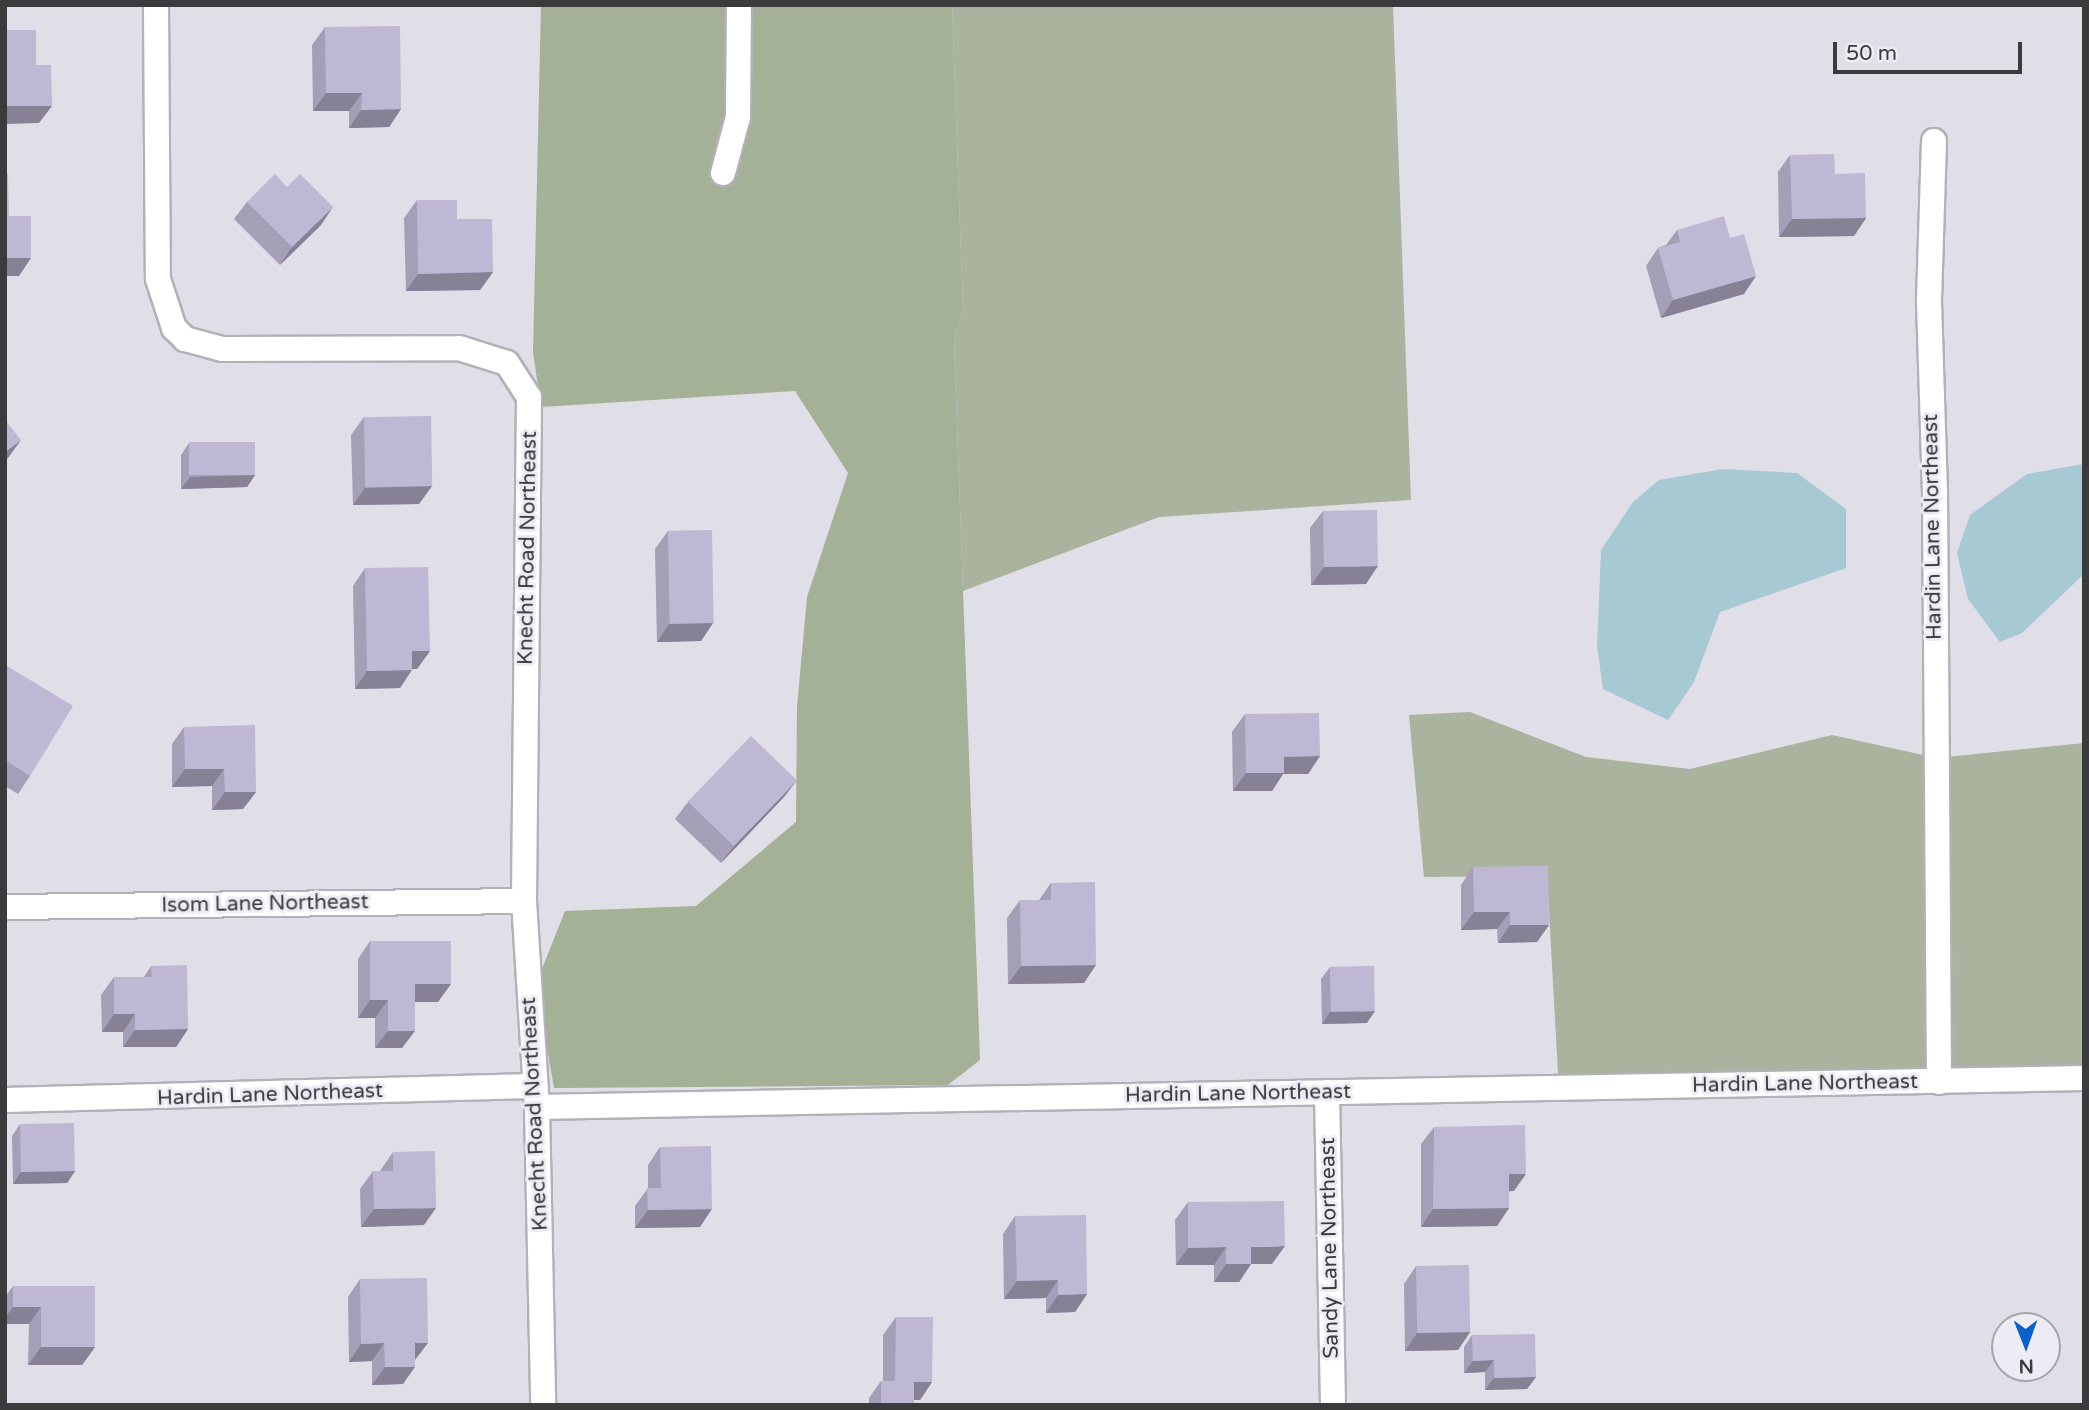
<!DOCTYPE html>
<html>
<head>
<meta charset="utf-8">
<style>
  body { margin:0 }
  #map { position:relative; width:2089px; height:1410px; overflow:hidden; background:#e0dee7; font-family:"Varela Round",sans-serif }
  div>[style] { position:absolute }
  .green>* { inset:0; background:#a9b39e }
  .forest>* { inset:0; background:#a4b196 }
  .water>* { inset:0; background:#a6c9d4 }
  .roads { filter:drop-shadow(2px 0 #b2b0b8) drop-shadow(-2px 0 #b2b0b8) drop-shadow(0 2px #b2b0b8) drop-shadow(0 -2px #b2b0b8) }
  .street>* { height:24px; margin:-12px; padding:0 12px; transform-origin:12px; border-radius:12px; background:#fff }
  .wall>* { inset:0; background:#a49eb7 }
  .shaded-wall>* { inset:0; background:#868195 }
  .building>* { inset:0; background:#bfb8d5; transform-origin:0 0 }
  span { translate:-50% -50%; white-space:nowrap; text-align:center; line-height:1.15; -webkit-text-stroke:6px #edebf4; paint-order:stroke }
  .street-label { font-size:21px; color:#3b3b3e }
  .frame { position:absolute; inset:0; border:7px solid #3b3b3e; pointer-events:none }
  .north { position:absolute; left:1991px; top:1312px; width:70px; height:70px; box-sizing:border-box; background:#edebf4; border:2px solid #a6a5ab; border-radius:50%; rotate:179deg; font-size:19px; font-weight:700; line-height:28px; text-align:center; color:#3b3b3e }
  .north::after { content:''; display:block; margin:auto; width:24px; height:32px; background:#0961ca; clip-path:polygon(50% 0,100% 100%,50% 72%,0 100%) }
  .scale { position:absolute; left:1833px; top:42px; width:189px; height:32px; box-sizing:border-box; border:4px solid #3b3b3e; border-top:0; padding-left:9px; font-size:21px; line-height:24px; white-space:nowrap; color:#3b3b3e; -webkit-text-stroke:5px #edebf4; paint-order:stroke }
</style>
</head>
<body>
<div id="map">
  <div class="green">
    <i style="clip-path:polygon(952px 5px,1393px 5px,1411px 500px,1159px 517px,963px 591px,954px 341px,963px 308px)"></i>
    <i style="clip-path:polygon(1470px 712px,1586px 757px,1690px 769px,1832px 735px,1937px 758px,2084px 743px,2084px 1088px,1559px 1090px,1547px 876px,1424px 877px,1409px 715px)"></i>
  </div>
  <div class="forest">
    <i style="clip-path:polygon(541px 5px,952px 5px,963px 308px,954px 341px,980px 1060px,948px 1085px,554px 1088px,536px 984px,565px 911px,696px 906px,796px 822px,797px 707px,807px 597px,848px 473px,795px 391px,541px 407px,533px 352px)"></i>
  </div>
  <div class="water">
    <i style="clip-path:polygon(2084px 464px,2084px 574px,2022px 633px,2000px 642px,1968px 599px,1957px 553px,1970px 515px,2027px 474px)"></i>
    <i style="clip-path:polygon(1723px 469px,1797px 473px,1846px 509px,1846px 568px,1720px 612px,1694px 682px,1668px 720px,1603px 689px,1597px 646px,1601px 550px,1633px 502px,1659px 480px)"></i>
  </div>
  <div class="roads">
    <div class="street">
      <i style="left:156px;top:5px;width:274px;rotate:89.6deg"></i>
      <i style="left:158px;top:279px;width:52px;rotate:71.9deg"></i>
      <i style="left:174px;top:328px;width:16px;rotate:45deg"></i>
      <i style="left:185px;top:339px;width:39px;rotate:15deg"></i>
      <i style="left:223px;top:349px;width:236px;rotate:-0.2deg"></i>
      <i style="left:459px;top:348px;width:50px;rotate:17.4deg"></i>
      <i style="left:507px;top:363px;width:40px;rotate:57.1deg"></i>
      <i style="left:529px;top:397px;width:504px;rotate:90.57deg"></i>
      <i style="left:524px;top:901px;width:206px;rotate:86.4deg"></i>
      <i style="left:537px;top:1107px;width:298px;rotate:88.8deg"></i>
      <i style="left:1934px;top:141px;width:161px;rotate:91.8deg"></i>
      <i style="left:1929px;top:302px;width:189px;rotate:88.2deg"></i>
      <i style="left:1935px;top:491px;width:591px;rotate:89.61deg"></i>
      <i style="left:723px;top:173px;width:58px;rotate:-75deg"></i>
      <i style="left:738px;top:117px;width:112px;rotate:-89.5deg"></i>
      <i style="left:5px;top:907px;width:519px;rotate:-0.66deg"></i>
      <i style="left:1327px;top:1092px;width:313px;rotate:88.9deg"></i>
      <i style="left:5px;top:1100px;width:529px;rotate:-1.52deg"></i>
      <i style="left:537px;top:1107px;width:1547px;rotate:-1.07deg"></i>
    </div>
  </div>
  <div class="wall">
    <i style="clip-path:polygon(325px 27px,401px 109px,389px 127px,349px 128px,349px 111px,313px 111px,312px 45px)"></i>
    <i style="clip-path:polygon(1790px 155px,1835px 174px,1866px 218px,1854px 236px,1779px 237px,1778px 172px)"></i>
    <i style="clip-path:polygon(417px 200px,457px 219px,493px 272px,480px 290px,406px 291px,404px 218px)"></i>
    <i style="clip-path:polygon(247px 202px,321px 225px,280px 265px,234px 219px)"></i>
    <i style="clip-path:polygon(1677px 230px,1744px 294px,1661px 318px,1646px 266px,1658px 248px,1666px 245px)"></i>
    <i style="clip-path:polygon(364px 417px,432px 486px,419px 504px,353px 505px,351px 435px)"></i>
    <i style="clip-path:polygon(189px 443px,255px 475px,247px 487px,181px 489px,181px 455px)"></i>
    <i style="clip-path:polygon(1323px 511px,1366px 584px,1311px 585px,1310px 528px)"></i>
    <i style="clip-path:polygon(668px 531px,713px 623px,701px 641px,657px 642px,655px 549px)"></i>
    <i style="clip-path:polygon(365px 568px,430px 651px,417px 669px,412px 669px,400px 688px,355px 689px,353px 586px)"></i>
    <i style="clip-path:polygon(5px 668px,30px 776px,18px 794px,5px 786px)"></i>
    <i style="clip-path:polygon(1245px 714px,1320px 756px,1308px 774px,1283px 774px,1272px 791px,1233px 791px,1232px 732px)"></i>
    <i style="clip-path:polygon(184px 727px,256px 792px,243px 809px,212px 810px,212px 786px,172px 787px,172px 744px)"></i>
    <i style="clip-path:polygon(797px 780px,784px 797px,721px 863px,675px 819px,688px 802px)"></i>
    <i style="clip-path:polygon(1473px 867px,1549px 925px,1537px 942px,1498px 943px,1497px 929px,1461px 930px,1461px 885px)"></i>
    <i style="clip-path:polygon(1051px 883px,1084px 983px,1008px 984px,1007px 918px,1020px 900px,1039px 900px)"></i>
    <i style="clip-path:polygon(370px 941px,438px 1002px,415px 1002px,402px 1048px,375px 1048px,375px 1018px,358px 1018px,358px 959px)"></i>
    <i style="clip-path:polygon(151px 966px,188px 1029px,176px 1047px,123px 1047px,123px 1032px,102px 1032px,101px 995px,114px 977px,144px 977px)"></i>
    <i style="clip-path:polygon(1330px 967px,1367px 1023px,1322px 1024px,1321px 979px)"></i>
    <i style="clip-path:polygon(20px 1124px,75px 1171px,67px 1183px,13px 1184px,12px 1136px)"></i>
    <i style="clip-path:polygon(1434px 1127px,1514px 1191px,1509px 1191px,1509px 1208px,1497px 1226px,1421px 1227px,1421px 1144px)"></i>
    <i style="clip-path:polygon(660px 1147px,700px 1227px,635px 1228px,635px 1206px,648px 1188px,648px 1165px)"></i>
    <i style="clip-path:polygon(393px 1152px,424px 1225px,361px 1227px,360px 1189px,373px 1171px,380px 1171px)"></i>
    <i style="clip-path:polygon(1188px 1202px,1272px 1264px,1251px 1264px,1239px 1282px,1214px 1282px,1214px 1265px,1176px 1265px,1175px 1220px)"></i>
    <i style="clip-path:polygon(1015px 1216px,1087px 1294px,1075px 1312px,1046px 1313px,1046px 1298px,1004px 1299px,1003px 1234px)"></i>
    <i style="clip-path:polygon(1416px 1266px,1470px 1332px,1458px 1350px,1405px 1351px,1404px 1284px)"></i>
    <i style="clip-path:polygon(360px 1279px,415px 1360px,403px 1384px,372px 1385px,372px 1361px,349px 1362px,348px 1297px)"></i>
    <i style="clip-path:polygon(13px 1286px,95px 1347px,82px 1365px,28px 1365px,29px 1324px,5px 1324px,5px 1297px)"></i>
    <i style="clip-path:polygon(896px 1317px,932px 1382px,920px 1400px,914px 1400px,914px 1405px,869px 1405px,869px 1398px,881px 1381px,883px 1381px,883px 1335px)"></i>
    <i style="clip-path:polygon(1472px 1335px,1536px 1377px,1527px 1389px,1485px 1390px,1485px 1372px,1464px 1373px,1464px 1347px)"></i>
  </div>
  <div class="shaded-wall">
    <i style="clip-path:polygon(326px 93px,362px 93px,349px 111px,313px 111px)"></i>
    <i style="clip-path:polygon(5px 106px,52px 106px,39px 123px,5px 124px)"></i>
    <i style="clip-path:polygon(401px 109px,389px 127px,349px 128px,361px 110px)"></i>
    <i style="clip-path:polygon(333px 207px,321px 225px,280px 265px,292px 247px)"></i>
    <i style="clip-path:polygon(1866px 218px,1854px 236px,1779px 237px,1792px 219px)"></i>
    <i style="clip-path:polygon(5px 258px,31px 258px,19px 276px,5px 276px)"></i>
    <i style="clip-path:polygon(493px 272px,480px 290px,406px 291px,418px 274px)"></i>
    <i style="clip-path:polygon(1756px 276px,1744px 294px,1661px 318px,1673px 300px)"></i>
    <i style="clip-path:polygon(21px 440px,8px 458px,5px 460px,5px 452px)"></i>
    <i style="clip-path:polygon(255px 475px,247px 487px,181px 489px,190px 477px)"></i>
    <i style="clip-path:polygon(432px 486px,419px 504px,353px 505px,365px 488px)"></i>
    <i style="clip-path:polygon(1378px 566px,1366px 584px,1311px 585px,1324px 567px)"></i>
    <i style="clip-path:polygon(713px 623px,701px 641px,657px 642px,669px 624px)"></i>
    <i style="clip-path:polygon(412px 651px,430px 651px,417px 669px,399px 669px)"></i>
    <i style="clip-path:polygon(412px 670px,400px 688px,355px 689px,367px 671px)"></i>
    <i style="clip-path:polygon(1320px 756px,1308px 774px,1283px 774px,1272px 791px,1233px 791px,1246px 773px,1284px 757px)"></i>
    <i style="clip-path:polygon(185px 769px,224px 769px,212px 786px,172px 787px)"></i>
    <i style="clip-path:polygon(797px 780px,784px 797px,721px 863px,734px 846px)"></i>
    <i style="clip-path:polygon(225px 792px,256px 792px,243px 809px,212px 810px)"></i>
    <i style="clip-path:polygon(1474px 912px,1510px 912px,1497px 929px,1461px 930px)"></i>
    <i style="clip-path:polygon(1510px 925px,1549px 925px,1537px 942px,1498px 943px)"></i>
    <i style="clip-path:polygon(1096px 965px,1084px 983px,1008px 984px,1021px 966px)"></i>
    <i style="clip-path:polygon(415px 984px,451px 984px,438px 1002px,402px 1002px)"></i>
    <i style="clip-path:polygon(370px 1000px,388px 1000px,375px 1018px,358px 1018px)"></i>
    <i style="clip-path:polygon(1375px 1011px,1367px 1023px,1322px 1024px,1330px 1012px)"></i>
    <i style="clip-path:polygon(114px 1014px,135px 1014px,123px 1032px,102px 1032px)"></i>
    <i style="clip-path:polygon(188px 1029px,176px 1047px,123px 1047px,135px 1030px)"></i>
    <i style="clip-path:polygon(388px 1031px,415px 1031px,402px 1048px,375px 1048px)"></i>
    <i style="clip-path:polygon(75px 1171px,67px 1183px,13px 1184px,21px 1172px)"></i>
    <i style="clip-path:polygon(1509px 1174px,1526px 1174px,1514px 1191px,1496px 1192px)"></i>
    <i style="clip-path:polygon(436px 1208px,424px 1225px,361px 1227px,374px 1209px)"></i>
    <i style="clip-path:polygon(1509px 1208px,1497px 1226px,1421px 1227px,1433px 1209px)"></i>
    <i style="clip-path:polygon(712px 1209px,700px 1227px,635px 1228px,648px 1210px)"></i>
    <i style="clip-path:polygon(1285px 1246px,1272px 1264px,1251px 1264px,1239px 1282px,1214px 1282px,1226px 1264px,1251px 1247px)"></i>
    <i style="clip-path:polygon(1226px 1247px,1214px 1265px,1176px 1265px,1188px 1248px)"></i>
    <i style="clip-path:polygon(1058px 1280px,1046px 1298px,1004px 1299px,1017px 1281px)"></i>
    <i style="clip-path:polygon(1087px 1294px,1075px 1312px,1046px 1313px,1058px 1295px)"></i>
    <i style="clip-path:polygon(13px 1307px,41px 1307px,29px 1324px,5px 1324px,5px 1318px)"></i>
    <i style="clip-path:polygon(1470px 1332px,1458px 1350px,1405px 1351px,1417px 1333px)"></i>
    <i style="clip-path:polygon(384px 1343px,372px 1361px,349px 1362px,361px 1344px)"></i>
    <i style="clip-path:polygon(415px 1343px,428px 1343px,415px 1360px)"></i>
    <i style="clip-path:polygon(41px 1347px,95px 1347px,82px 1365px,28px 1365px)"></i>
    <i style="clip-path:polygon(1494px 1360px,1485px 1372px,1464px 1373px,1473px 1361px)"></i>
    <i style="clip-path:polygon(385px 1367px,415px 1367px,403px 1384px,372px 1385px)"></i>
    <i style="clip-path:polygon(1536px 1377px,1527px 1389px,1485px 1390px,1494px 1378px)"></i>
    <i style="clip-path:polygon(914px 1382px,932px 1382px,920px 1400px,901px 1400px)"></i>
  </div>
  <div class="building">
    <i style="clip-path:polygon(400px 26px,401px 109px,361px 110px,362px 93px,326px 93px,325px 27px)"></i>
    <i style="clip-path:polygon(5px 30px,36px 30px,36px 65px,51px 65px,52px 106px,5px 106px)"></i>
    <i style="clip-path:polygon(1834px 154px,1835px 174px,1865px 173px,1866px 218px,1792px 219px,1790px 155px)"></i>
    <i style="clip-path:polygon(5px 174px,8px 174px,9px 216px,31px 216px,31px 258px,5px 258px)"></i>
    <i style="clip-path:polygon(275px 174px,287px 187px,300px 174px,333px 207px,292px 247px,247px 202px)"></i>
    <i style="clip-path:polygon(417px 200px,457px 200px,457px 219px,492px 219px,493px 272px,418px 274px)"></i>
    <i style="clip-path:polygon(1724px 216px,1730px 238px,1744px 234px,1756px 276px,1673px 300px,1658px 248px,1680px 242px,1677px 230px)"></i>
    <i style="left:431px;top:416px;width:70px;height:67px;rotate:89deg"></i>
    <i style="clip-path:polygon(5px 420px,21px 440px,5px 452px)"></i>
    <i style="left:255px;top:442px;width:33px;height:66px;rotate:90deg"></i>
    <i style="left:1377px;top:510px;width:56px;height:54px;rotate:89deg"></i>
    <i style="left:712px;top:530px;width:93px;height:44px;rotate:89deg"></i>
    <i style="clip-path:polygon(428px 567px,430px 651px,412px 651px,412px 670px,367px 671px,365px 568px)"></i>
    <i style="clip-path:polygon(7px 666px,73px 706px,30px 776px,5px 760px,5px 668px)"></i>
    <i style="clip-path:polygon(1319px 713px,1320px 756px,1284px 757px,1284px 773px,1246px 773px,1245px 714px)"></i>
    <i style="clip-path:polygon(255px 725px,256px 792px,225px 792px,224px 769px,185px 769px,184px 727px)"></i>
    <i style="left:751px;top:736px;width:64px;height:91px;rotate:44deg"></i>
    <i style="clip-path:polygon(1548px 866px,1549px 925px,1510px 925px,1510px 912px,1474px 912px,1473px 867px)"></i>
    <i style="clip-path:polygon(1095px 882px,1096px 965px,1021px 966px,1020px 900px,1051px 900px,1051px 883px)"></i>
    <i style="clip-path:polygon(370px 941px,451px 941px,451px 984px,415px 984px,415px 1031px,388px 1031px,388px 1000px,370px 1000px)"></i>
    <i style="clip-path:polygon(187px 965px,188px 1029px,135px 1030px,135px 1014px,114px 1014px,114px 977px,152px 977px,151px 966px)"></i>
    <i style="left:1374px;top:966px;width:45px;height:44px;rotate:89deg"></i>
    <i style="left:74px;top:1123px;width:48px;height:54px;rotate:89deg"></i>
    <i style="clip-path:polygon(1525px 1125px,1526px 1174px,1509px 1174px,1509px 1208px,1433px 1209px,1434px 1127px)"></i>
    <i style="clip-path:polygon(711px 1146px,712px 1209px,648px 1210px,647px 1188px,661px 1188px,660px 1147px)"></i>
    <i style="clip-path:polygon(435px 1151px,436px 1208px,374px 1209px,373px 1171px,393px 1171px,393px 1152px)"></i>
    <i style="clip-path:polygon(1284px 1201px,1285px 1246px,1251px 1247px,1251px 1264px,1226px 1264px,1226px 1247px,1188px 1248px,1188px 1202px)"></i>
    <i style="clip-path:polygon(1086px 1215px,1087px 1294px,1058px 1295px,1058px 1280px,1017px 1281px,1015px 1216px)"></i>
    <i style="left:1469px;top:1265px;width:67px;height:53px;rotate:89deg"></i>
    <i style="clip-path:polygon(427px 1278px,428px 1343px,415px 1343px,415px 1367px,385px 1367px,384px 1343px,361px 1344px,360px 1279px)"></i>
    <i style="clip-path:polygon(13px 1286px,95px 1286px,95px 1347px,41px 1347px,41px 1307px,13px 1307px)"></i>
    <i style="clip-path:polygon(896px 1317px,933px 1317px,932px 1382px,914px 1382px,914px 1405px,881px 1405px,881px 1381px,895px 1381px)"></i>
    <i style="clip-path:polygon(1535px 1334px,1536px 1377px,1494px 1378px,1494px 1360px,1473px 1361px,1472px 1335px)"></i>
  </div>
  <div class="street-label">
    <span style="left:1933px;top:527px;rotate:-91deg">Hardin Lane Northeast</span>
    <span style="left:528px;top:548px;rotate:-89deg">Knecht Road Northeast</span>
    <span style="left:265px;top:904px;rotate:-1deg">Isom Lane Northeast</span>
    <span style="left:1805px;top:1084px;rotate:-1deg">Hardin Lane Northeast</span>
    <span style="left:1238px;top:1094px;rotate:-1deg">Hardin Lane Northeast</span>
    <span style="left:270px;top:1095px;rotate:-2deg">Hardin Lane Northeast</span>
    <span style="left:535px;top:1114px;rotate:-93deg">Knecht Road Northeast</span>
    <span style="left:1330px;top:1248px;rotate:-91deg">Sandy Lane Northeast</span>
  </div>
  <div class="frame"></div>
  <div class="north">N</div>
  <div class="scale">50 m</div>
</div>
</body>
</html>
